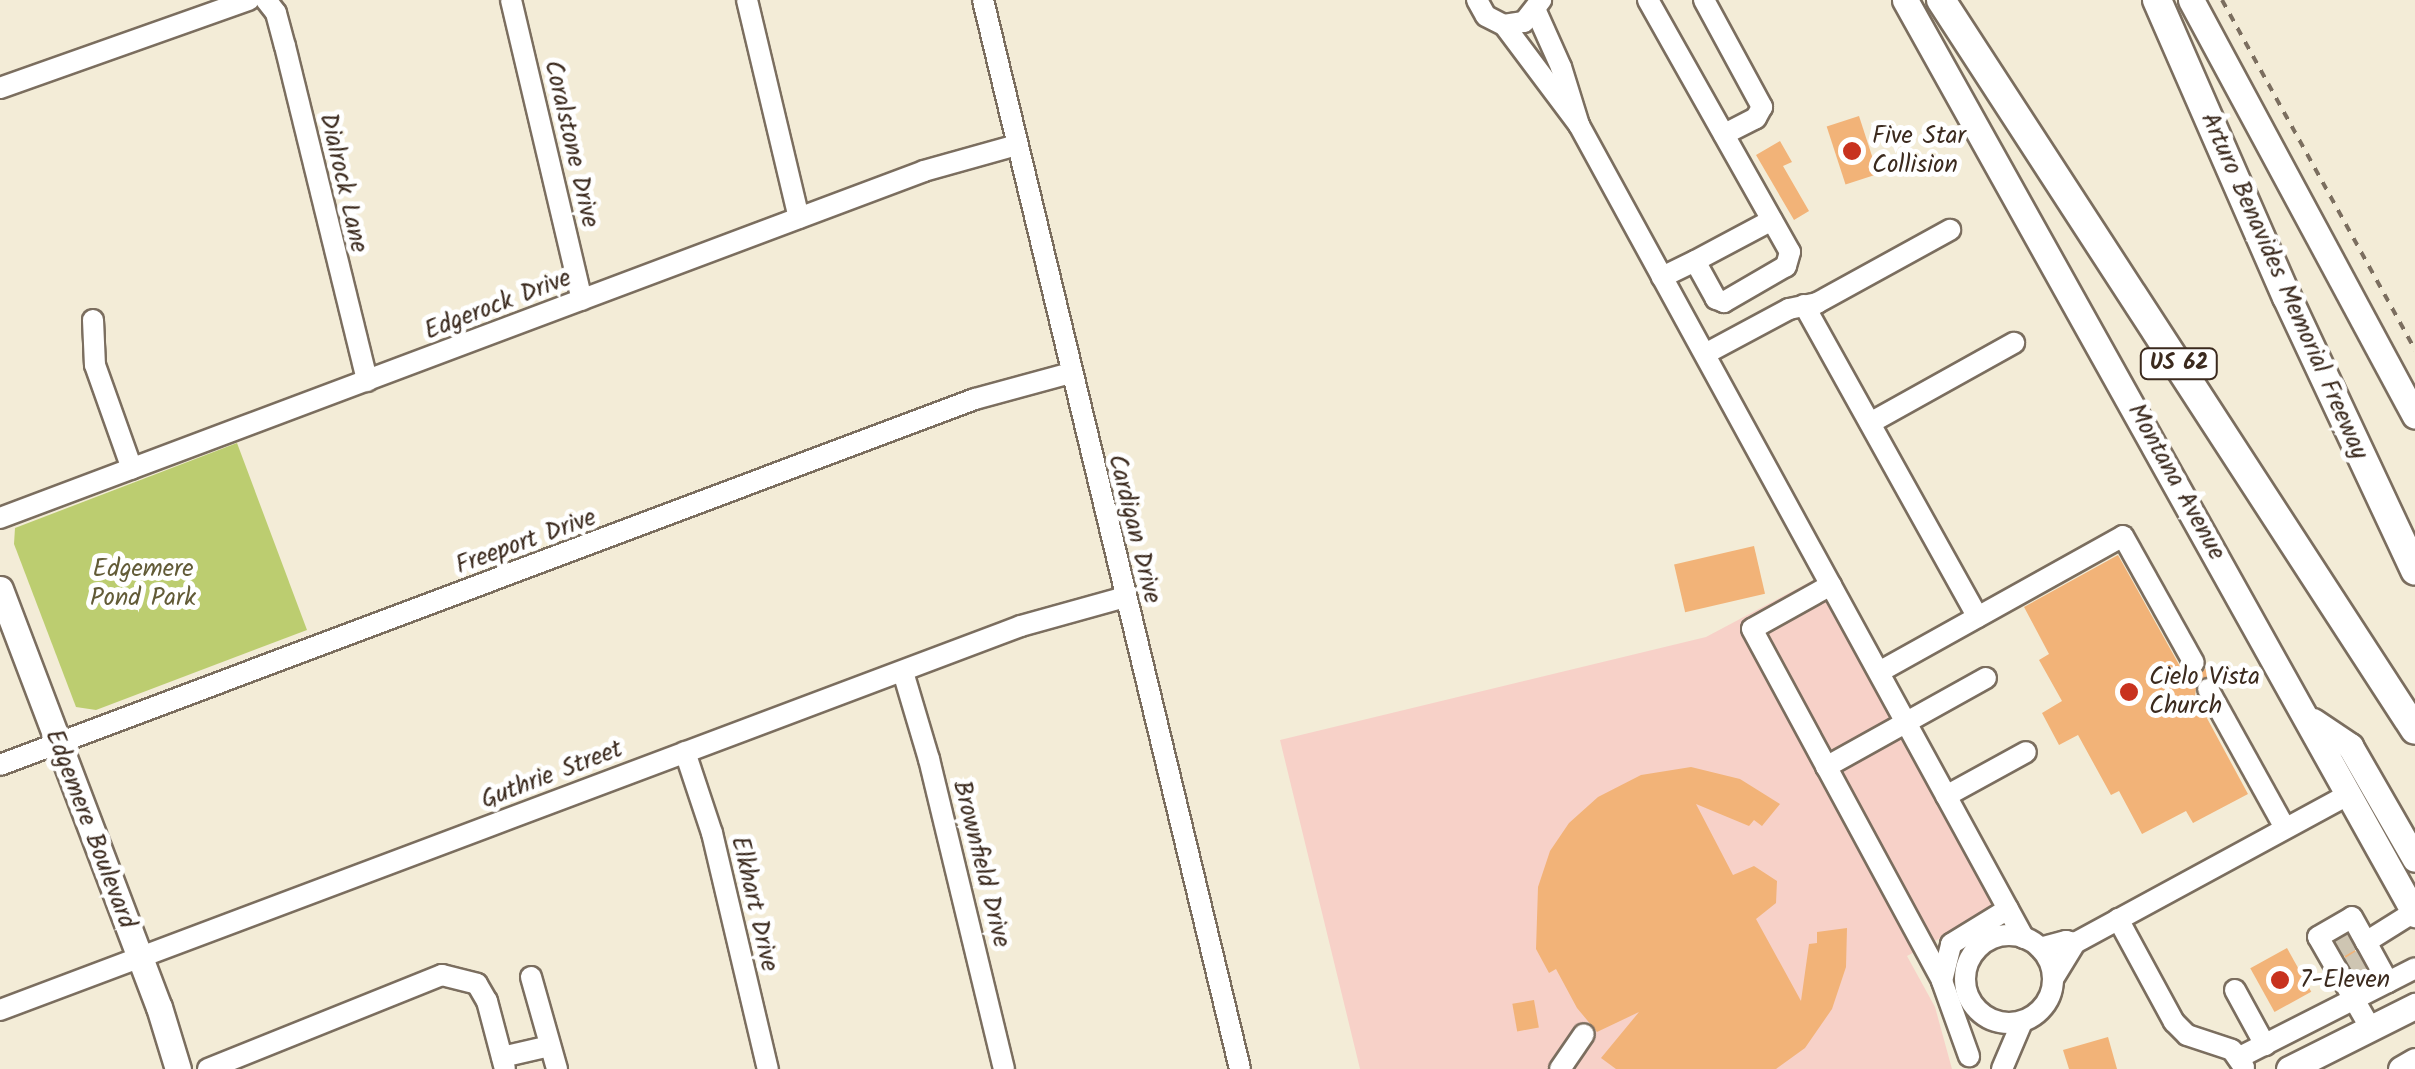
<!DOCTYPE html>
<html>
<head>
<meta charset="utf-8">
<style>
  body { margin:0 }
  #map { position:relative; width:2415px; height:1069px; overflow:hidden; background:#f3ecd7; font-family:Kalam,sans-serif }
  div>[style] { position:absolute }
  .built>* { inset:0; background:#f7d1c8 }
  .green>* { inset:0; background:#bccd70 }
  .building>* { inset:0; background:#f2b378; transform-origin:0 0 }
  .minor-tunnel>* { height:20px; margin-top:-10px; transform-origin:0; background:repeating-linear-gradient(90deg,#cec5b2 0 20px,transparent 0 30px) }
  .path>* { height:4px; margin-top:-2px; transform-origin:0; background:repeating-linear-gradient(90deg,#7b6e5f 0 8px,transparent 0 16px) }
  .roads { filter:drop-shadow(2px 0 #7b6e5f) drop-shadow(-2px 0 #7b6e5f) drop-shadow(0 2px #7b6e5f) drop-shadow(0 -2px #7b6e5f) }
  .minor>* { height:20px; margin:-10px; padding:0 10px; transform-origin:10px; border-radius:10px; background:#fff }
  .minor>.ring { margin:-10px; padding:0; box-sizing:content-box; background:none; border:20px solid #fff; border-radius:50% }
  .major>* { height:25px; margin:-12.5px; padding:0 12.5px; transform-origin:12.5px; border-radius:12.5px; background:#fff }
  .highway>* { height:28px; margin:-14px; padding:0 14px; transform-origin:14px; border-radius:14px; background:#fff }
  .dots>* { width:28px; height:28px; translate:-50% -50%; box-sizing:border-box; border:5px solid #fff; border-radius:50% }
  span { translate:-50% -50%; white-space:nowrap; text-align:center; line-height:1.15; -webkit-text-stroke:10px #fff; paint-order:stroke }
  .shield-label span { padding:2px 8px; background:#fff; border:2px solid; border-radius:8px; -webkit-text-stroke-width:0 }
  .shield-label { font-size:22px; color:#3b2a1e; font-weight:700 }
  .poi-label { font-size:25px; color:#3b2a1e }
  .left { translate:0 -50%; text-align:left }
  .street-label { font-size:25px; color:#3b2a1e }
  .park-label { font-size:25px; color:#625b37 }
</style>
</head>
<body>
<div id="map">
  <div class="built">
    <i style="clip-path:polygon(1821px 576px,2000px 906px,1907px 956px,1935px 1007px,1952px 1069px,1360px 1069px,1280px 740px,1706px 637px)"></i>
  </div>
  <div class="green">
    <i style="clip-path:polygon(237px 443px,307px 630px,96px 710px,76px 707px,14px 544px,15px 528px)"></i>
  </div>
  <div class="building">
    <i style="left:1859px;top:116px;width:61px;height:34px;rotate:72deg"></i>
    <i style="clip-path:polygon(1780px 141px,1792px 162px,1783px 166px,1809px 211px,1794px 220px,1756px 155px)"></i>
    <i style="left:1754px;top:546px;width:49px;height:82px;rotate:77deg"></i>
    <i style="clip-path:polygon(2118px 555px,2182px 670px,2195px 677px,2206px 668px,2210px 676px,2197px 681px,2195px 696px,2248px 794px,2193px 823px,2186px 811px,2142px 834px,2119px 791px,2111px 795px,2078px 735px,2059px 745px,2042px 713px,2062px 701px,2039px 660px,2049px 654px,2024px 607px)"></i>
    <i style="clip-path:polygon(1691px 767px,1740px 779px,1780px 804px,1762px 826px,1754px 820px,1749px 826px,1696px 804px,1733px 875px,1754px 866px,1777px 881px,1776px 903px,1756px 919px,1801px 1001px,1809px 944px,1817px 943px,1817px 932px,1847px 928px,1846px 967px,1832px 1009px,1805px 1048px,1776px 1069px,1616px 1069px,1601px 1058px,1639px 1012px,1597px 1032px,1577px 1008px,1556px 969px,1549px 973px,1536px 949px,1538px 887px,1550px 851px,1569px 823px,1598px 797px,1641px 775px)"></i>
    <i style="left:2347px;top:936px;width:46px;height:12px;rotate:61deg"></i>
    <i style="left:2287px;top:948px;width:50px;height:42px;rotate:61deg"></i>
    <i style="left:1534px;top:1000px;width:28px;height:22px;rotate:80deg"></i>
    <i style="clip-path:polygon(2108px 1037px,2117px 1069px,2069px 1069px,2063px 1050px)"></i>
  </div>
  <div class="minor-tunnel">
    <i style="left:2335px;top:950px;width:22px;rotate:-30deg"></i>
    <i style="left:2345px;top:970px;width:22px;rotate:-32deg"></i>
  </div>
  <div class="path">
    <i style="left:2222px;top:0;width:400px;rotate:61.1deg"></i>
  </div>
  <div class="roads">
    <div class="minor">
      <i style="left:266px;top:0;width:16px;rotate:52deg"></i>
      <i style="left:276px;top:13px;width:34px;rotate:75deg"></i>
      <i style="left:285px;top:46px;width:345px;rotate:76.2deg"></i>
      <i style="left:511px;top:0;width:308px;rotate:76.7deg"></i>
      <i style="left:747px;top:0;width:224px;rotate:76.6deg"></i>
      <i style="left:983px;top:0;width:1099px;rotate:76.48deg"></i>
      <i style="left:1477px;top:0;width:18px;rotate:61deg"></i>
      <i style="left:1486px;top:16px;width:20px;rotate:27deg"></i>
      <i style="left:1504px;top:25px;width:20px;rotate:-9deg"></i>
      <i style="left:1524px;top:22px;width:28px;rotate:-52deg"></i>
      <i style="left:1648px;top:0;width:289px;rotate:60.6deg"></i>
      <i style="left:1790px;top:252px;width:15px;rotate:106deg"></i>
      <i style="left:1786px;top:266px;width:72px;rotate:149.9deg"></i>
      <i style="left:1724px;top:302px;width:9px;rotate:-159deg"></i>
      <i style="left:1716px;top:299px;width:43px;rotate:-118.9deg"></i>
      <i style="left:1695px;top:261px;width:37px;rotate:154deg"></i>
      <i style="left:1704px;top:0;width:122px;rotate:61.5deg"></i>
      <i style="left:1762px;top:107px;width:13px;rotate:119deg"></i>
      <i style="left:1756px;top:118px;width:36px;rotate:153deg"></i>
      <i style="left:1504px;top:25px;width:125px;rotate:53.1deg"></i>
      <i style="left:1579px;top:125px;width:61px;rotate:-107.2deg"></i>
      <i style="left:1561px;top:67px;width:61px;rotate:-114.1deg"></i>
      <i style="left:0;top:88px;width:264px;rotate:-19.5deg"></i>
      <i style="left:1579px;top:125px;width:927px;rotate:61.31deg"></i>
      <i style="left:1695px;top:261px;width:87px;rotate:-28deg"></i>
      <i style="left:1804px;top:305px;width:357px;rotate:60.9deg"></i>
      <i style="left:93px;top:320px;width:45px;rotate:87.5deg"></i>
      <i style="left:95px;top:365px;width:110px;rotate:70.4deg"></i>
      <i style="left:1705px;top:354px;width:95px;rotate:-28.2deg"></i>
      <i style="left:1789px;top:309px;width:29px;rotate:-12deg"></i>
      <i style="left:1817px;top:303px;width:152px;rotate:-28.8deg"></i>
      <i style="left:1870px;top:423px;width:165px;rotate:-29.1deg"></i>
      <i style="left:0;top:518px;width:987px;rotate:-20.58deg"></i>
      <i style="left:924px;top:171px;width:97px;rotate:-15.6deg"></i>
      <i style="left:1831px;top:585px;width:90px;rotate:150.9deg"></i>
      <i style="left:1752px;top:629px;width:400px;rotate:61.6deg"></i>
      <i style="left:1942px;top:981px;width:80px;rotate:70.2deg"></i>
      <i style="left:903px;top:672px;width:91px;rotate:73.4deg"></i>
      <i style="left:929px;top:759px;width:319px;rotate:76.4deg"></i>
      <i style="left:1879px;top:672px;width:279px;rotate:-29.1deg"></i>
      <i style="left:2123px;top:536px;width:145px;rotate:60.8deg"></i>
      <i style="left:2208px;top:689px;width:159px;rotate:61deg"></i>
      <i style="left:685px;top:752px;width:85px;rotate:71.6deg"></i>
      <i style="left:712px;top:833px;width:243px;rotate:76.7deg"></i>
      <i style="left:0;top:765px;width:1041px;rotate:-20.58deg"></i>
      <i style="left:975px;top:399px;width:99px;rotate:-15.2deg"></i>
      <i style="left:1826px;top:767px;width:183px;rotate:-29.1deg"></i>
      <i style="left:1946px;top:796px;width:91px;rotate:-28.8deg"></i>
      <i style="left:2118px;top:919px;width:117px;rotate:61.5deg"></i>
      <i style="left:2174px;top:1022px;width:18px;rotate:45deg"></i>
      <i style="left:2187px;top:1035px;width:47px;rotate:18.4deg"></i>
      <i style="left:2232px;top:1050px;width:21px;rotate:55deg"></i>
      <i class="ring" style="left:1965px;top:935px;width:68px;height:68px"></i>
      <i style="left:2075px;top:943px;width:312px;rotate:-28.5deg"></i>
      <i style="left:2040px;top:948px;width:27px;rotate:-15deg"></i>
      <i style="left:2066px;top:941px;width:9px;rotate:13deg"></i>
      <i style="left:2075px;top:943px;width:42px;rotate:121.4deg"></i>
      <i style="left:531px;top:977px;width:96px;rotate:74.2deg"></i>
      <i style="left:1942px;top:981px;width:38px;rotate:-76deg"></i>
      <i style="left:1951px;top:944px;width:67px;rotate:-31.6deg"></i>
      <i style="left:2388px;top:982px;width:30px;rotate:-27deg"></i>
      <i style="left:2235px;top:990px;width:63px;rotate:61.4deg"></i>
      <i style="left:0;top:1010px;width:1091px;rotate:-20.61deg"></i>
      <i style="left:1021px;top:626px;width:108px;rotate:-15.6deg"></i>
      <i style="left:2371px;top:1029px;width:106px;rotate:-119.9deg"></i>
      <i style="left:2318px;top:937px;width:39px;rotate:-30deg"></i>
      <i style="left:2352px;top:917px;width:29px;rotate:61deg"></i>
      <i style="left:2366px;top:942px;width:57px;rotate:-32deg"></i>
      <i style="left:502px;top:1057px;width:49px;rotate:-12.9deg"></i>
      <i style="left:2238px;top:1058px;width:168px;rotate:-26.9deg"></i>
      <i style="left:2388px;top:982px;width:46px;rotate:-118.8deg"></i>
      <i style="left:208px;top:1069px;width:252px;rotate:-21.9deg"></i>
      <i style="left:442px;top:975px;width:36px;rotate:14deg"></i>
      <i style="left:477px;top:984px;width:20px;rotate:60deg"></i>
      <i style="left:487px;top:1001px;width:70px;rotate:75.2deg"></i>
      <i style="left:1560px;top:1069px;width:42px;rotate:-55.6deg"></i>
      <i style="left:2002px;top:1069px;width:51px;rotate:-66.9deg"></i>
    </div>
    <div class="major">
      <i style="left:1905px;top:0;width:1047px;rotate:60.84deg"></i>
      <i style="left:2191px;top:0;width:472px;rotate:61.7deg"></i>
      <i style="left:0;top:589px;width:447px;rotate:69.2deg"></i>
      <i style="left:159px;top:1007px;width:65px;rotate:73deg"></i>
      <i style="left:2313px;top:721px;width:45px;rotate:34deg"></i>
      <i style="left:2350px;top:746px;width:130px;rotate:60.1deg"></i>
      <i style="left:2289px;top:1069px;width:141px;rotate:-26.6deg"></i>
      <i style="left:2401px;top:1069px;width:16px;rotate:-30deg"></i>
    </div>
    <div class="highway">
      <i style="left:1941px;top:0;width:870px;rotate:57deg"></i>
      <i style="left:2157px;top:0;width:324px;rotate:66.4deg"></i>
      <i style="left:2287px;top:297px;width:302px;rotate:64.9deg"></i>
    </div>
  </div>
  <div class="dots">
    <i style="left:1852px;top:151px;background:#c8321e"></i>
    <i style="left:2129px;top:692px;background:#c8321e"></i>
    <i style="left:2280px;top:980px;background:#c8321e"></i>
  </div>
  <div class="shield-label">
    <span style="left:2179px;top:364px">US 62</span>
  </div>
  <div class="poi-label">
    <span class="left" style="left:1872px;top:151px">Five Star<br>Collision</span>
    <span class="left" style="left:2149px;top:692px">Cielo Vista<br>Church</span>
    <span class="left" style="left:2300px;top:980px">7-Eleven</span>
  </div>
  <div class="street-label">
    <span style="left:571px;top:144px;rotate:77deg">Coralstone Drive</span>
    <span style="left:343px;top:183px;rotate:77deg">Dialrock Lane</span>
    <span style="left:2284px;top:286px;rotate:66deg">Arturo Benavides Memorial Freeway</span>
    <span style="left:498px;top:305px;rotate:-21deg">Edgerock Drive</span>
    <span style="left:2176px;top:482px;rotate:61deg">Montana Avenue</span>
    <span style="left:1134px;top:529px;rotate:76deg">Cardigan Drive</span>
    <span style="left:526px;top:542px;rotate:-20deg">Freeport Drive</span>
    <span style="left:552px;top:775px;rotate:-21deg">Guthrie Street</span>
    <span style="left:90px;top:829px;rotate:69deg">Edgemere Boulevard</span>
    <span style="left:981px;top:864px;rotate:76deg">Brownfield Drive</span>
    <span style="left:754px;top:904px;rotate:77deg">Elkhart Drive</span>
  </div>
  <div class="park-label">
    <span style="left:143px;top:584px">Edgemere<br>Pond Park</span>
  </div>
</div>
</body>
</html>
